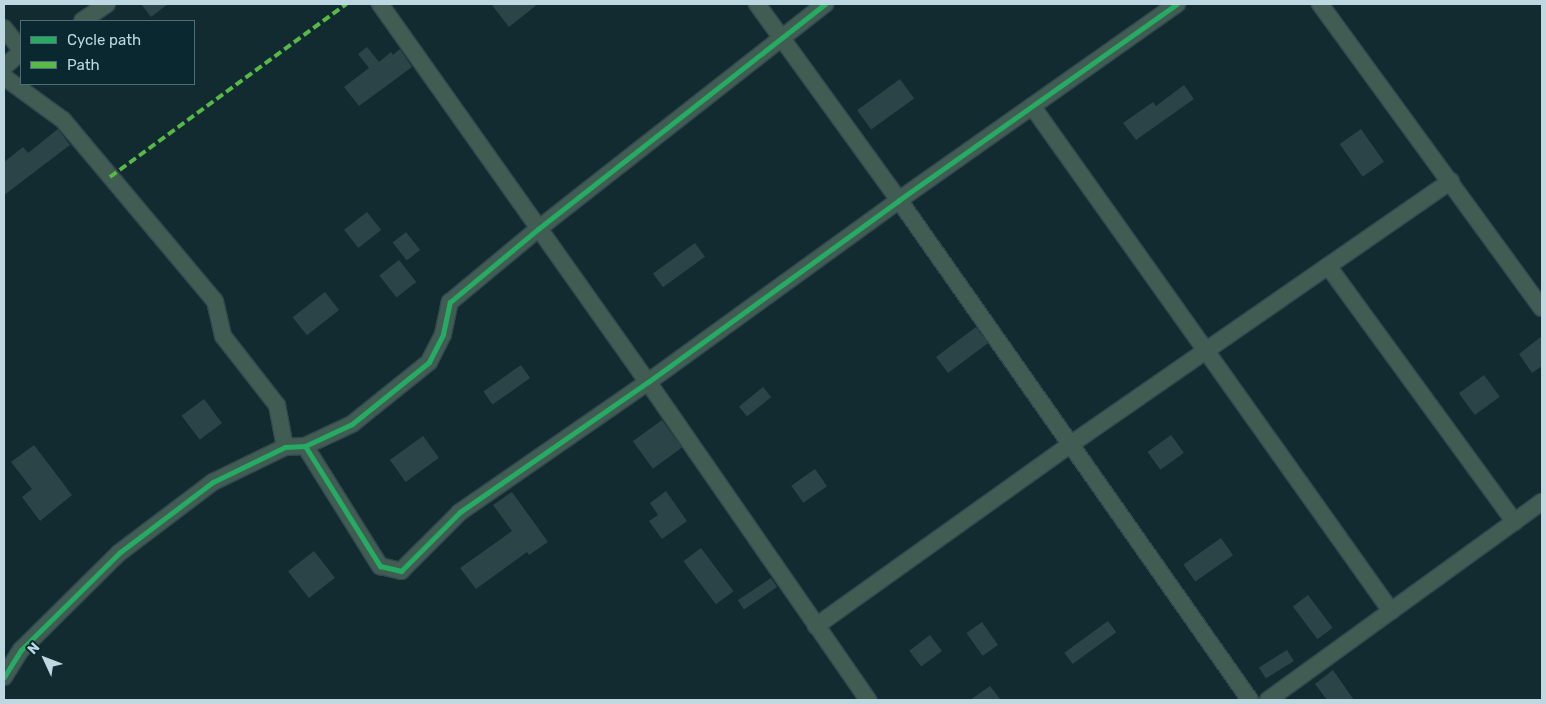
<!DOCTYPE html>
<html>
<head>
<meta charset="utf-8">
<style>
  body { margin:0 }
  #map { position:relative; width:1546px; height:704px; overflow:hidden; background:#112b31; font-family:Rubik,sans-serif }
  div>[style] { position:absolute }
  .building>* { inset:0; background:#2a4447; transform-origin:0 0 }
  .roads { filter:drop-shadow(1px 0 #32484e) drop-shadow(-1px 0 #32484e) drop-shadow(0 1px #32484e) drop-shadow(0 -1px #32484e) }
  .minor>* { height:16px; margin:-8px; padding:0 8px; transform-origin:8px; border-radius:8px; background:#415c52 }
  .quiet>* { height:4px; margin-top:-2px; transform-origin:0; background:repeating-linear-gradient(90deg,#58b947 0 8px,transparent 0 12px) }
  .cycleway>* { height:5px; margin:-2.5px; padding:0 2.5px; transform-origin:2.5px; border-radius:2.5px; background:#26ab63 }
  span { translate:-50% -50%; white-space:nowrap; text-align:center; line-height:1.15; -webkit-text-stroke:5px #092830; paint-order:stroke }
  .frame { position:absolute; inset:0; border:5px solid #bdd8e1; pointer-events:none }
  .legend { position:absolute; left:20px; top:20px; width:175px; height:65px; box-sizing:border-box; background:#092830; border:1px solid #516e77; margin:0; padding:6px 9px; list-style:none; font-size:15px; color:#bdd8e1 }
  .legend li { display:flex; align-items:center; gap:10px; height:25px }
  .legend b { width:25px; border:1px solid #516e77 }
  .north { position:absolute; left:20px; top:634px; width:50px; height:50px; -webkit-text-stroke:4px #092830; paint-order:stroke; rotate:313deg; font-size:14px; font-weight:700; line-height:20px; text-align:center; color:#bdd8e1 }
  .north::after { content:''; display:block; margin:auto; width:18px; height:22px; background:#bdd8e1; clip-path:polygon(50% 0,100% 100%,50% 72%,0 100%) }
</style>
</head>
<body>
<div id="map">
  <div class="building">
    <i style="clip-path:polygon(141px 4px,168px 4px,151px 17px)"></i>
    <i style="clip-path:polygon(491px 4px,538px 4px,509px 27px)"></i>
    <i style="clip-path:polygon(367px 47px,379px 62px,391px 52px,393px 55px,400px 49px,412px 67px,359px 106px,344px 87px,369px 68px,358px 54px)"></i>
    <i style="left:900px;top:79px;width:24px;height:53px;rotate:54deg"></i>
    <i style="clip-path:polygon(1184px 85px,1194px 99px,1136px 140px,1123px 123px,1153px 102px,1156px 106px)"></i>
    <i style="clip-path:polygon(58px 129px,70px 145px,4px 195px,4px 162px,23px 147px,28px 153px)"></i>
    <i style="left:1361px;top:129px;width:40px;height:26px;rotate:55deg"></i>
    <i style="left:367px;top:212px;width:23px;height:29px;rotate:52deg"></i>
    <i style="left:406px;top:232px;width:23px;height:17px;rotate:52deg"></i>
    <i style="left:695px;top:243px;width:17px;height:52px;rotate:54deg"></i>
    <i style="left:399px;top:260px;width:28px;height:25px;rotate:52deg"></i>
    <i style="left:325px;top:292px;width:23px;height:41px;rotate:52deg"></i>
    <i style="left:976px;top:327px;width:20px;height:50px;rotate:53deg"></i>
    <i style="clip-path:polygon(1542px 336px,1542px 366px,1532px 373px,1519px 354px)"></i>
    <i style="left:521px;top:365px;width:16px;height:46px;rotate:55deg"></i>
    <i style="left:1484px;top:375px;width:27px;height:31px;rotate:54deg"></i>
    <i style="left:763px;top:387px;width:13px;height:31px;rotate:51deg"></i>
    <i style="left:204px;top:399px;width:30px;height:28px;rotate:53deg"></i>
    <i style="left:662px;top:420px;width:34px;height:36px;rotate:54deg"></i>
    <i style="left:1171px;top:435px;width:22px;height:29px;rotate:54deg"></i>
    <i style="left:423px;top:436px;width:27px;height:41px;rotate:54deg"></i>
    <i style="clip-path:polygon(34px 445px,72px 495px,40px 521px,22px 497px,32px 489px,11px 462px)"></i>
    <i style="left:815px;top:469px;width:21px;height:29px;rotate:55deg"></i>
    <i style="clip-path:polygon(666px 491px,687px 521px,662px 539px,649px 521px,658px 515px,650px 503px)"></i>
    <i style="clip-path:polygon(512px 492px,548px 542px,529px 555px,527px 552px,476px 589px,460px 568px,512px 531px,493px 505px)"></i>
    <i style="left:1221px;top:538px;width:21px;height:46px;rotate:55deg"></i>
    <i style="left:701px;top:548px;width:54px;height:22px;rotate:53deg"></i>
    <i style="left:314px;top:551px;width:34px;height:33px;rotate:52deg"></i>
    <i style="left:771px;top:578px;width:11px;height:40px;rotate:56deg"></i>
    <i style="left:1308px;top:595px;width:41px;height:19px;rotate:53deg"></i>
    <i style="left:1108px;top:621px;width:14px;height:54px;rotate:54deg"></i>
    <i style="left:982px;top:622px;width:28px;height:19px;rotate:55deg"></i>
    <i style="left:930px;top:635px;width:20px;height:26px;rotate:53deg"></i>
    <i style="left:1287px;top:650px;width:13px;height:33px;rotate:58deg"></i>
    <i style="clip-path:polygon(1333px 670px,1354px 700px,1327px 700px,1315px 684px)"></i>
    <i style="clip-path:polygon(990px 686px,1001px 700px,970px 700px)"></i>
  </div>
  <div class="roads">
    <div class="minor">
      <i style="left:380px;top:4px;width:463px;rotate:54.7deg"></i>
      <i style="left:648px;top:382px;width:387px;rotate:55.3deg"></i>
      <i style="left:757px;top:4px;width:242px;rotate:54.1deg"></i>
      <i style="left:899px;top:200px;width:611px;rotate:54.93deg"></i>
      <i style="left:1320px;top:4px;width:376px;rotate:53.9deg"></i>
      <i style="left:82px;top:21px;width:30px;rotate:-34deg"></i>
      <i style="left:4px;top:28px;width:28px;rotate:52deg"></i>
      <i style="left:4px;top:67px;width:23px;rotate:-41deg"></i>
      <i style="left:4px;top:77px;width:73px;rotate:36.1deg"></i>
      <i style="left:63px;top:120px;width:236px;rotate:50deg"></i>
      <i style="left:215px;top:301px;width:36px;rotate:77deg"></i>
      <i style="left:223px;top:336px;width:88px;rotate:52deg"></i>
      <i style="left:277px;top:405px;width:43px;rotate:79.2deg"></i>
      <i style="left:1032px;top:106px;width:620px;rotate:54.59deg"></i>
      <i style="left:1328px;top:266px;width:317px;rotate:53.9deg"></i>
      <i style="left:305px;top:446px;width:142px;rotate:58deg"></i>
      <i style="left:380px;top:566px;width:22px;rotate:13deg"></i>
      <i style="left:401px;top:571px;width:83px;rotate:-45deg"></i>
      <i style="left:460px;top:512px;width:229px;rotate:-34.7deg"></i>
      <i style="left:648px;top:382px;width:310px;rotate:-35.9deg"></i>
      <i style="left:899px;top:200px;width:340px;rotate:-35.2deg"></i>
      <i style="left:816px;top:626px;width:313px;rotate:-35.5deg"></i>
      <i style="left:1071px;top:444px;width:462px;rotate:-34.7deg"></i>
      <i style="left:4px;top:677px;width:32px;rotate:-58deg"></i>
      <i style="left:21px;top:650px;width:138px;rotate:-44.7deg"></i>
      <i style="left:119px;top:553px;width:118px;rotate:-37.1deg"></i>
      <i style="left:213px;top:482px;width:80px;rotate:-25.9deg"></i>
      <i style="left:285px;top:447px;width:20px;rotate:-3deg"></i>
      <i style="left:305px;top:446px;width:52px;rotate:-25.1deg"></i>
      <i style="left:352px;top:424px;width:99px;rotate:-38.8deg"></i>
      <i style="left:429px;top:362px;width:31px;rotate:-63deg"></i>
      <i style="left:443px;top:334px;width:33px;rotate:-78deg"></i>
      <i style="left:450px;top:302px;width:114px;rotate:-39.7deg"></i>
      <i style="left:538px;top:229px;width:365px;rotate:-38.1deg"></i>
      <i style="left:1268px;top:700px;width:338px;rotate:-35.9deg"></i>
    </div>
  </div>
  <div class="quiet">
    <i style="left:110px;top:177px;width:293px;rotate:-36.2deg"></i>
  </div>
  <div class="cycleway">
    <i style="left:305px;top:446px;width:142px;rotate:58deg"></i>
    <i style="left:380px;top:566px;width:22px;rotate:13deg"></i>
    <i style="left:401px;top:571px;width:83px;rotate:-45deg"></i>
    <i style="left:460px;top:512px;width:229px;rotate:-34.7deg"></i>
    <i style="left:648px;top:382px;width:310px;rotate:-35.9deg"></i>
    <i style="left:899px;top:200px;width:340px;rotate:-35.2deg"></i>
    <i style="left:4px;top:677px;width:32px;rotate:-58deg"></i>
    <i style="left:21px;top:650px;width:138px;rotate:-44.7deg"></i>
    <i style="left:119px;top:553px;width:118px;rotate:-37.1deg"></i>
    <i style="left:213px;top:482px;width:80px;rotate:-25.9deg"></i>
    <i style="left:285px;top:447px;width:20px;rotate:-3deg"></i>
    <i style="left:305px;top:446px;width:52px;rotate:-25.1deg"></i>
    <i style="left:352px;top:424px;width:99px;rotate:-38.8deg"></i>
    <i style="left:429px;top:362px;width:31px;rotate:-63deg"></i>
    <i style="left:443px;top:334px;width:33px;rotate:-78deg"></i>
    <i style="left:450px;top:302px;width:114px;rotate:-39.7deg"></i>
    <i style="left:538px;top:229px;width:365px;rotate:-38.1deg"></i>
  </div>
  <div class="frame"></div>
  <ul class="legend">
  <li><b style="height:6px;background:#26ab63"></b>Cycle path</li>
  <li><b style="height:6px;background:#58b947"></b>Path</li>
  </ul>
  <div class="north">N</div>
</div>
</body>
</html>
